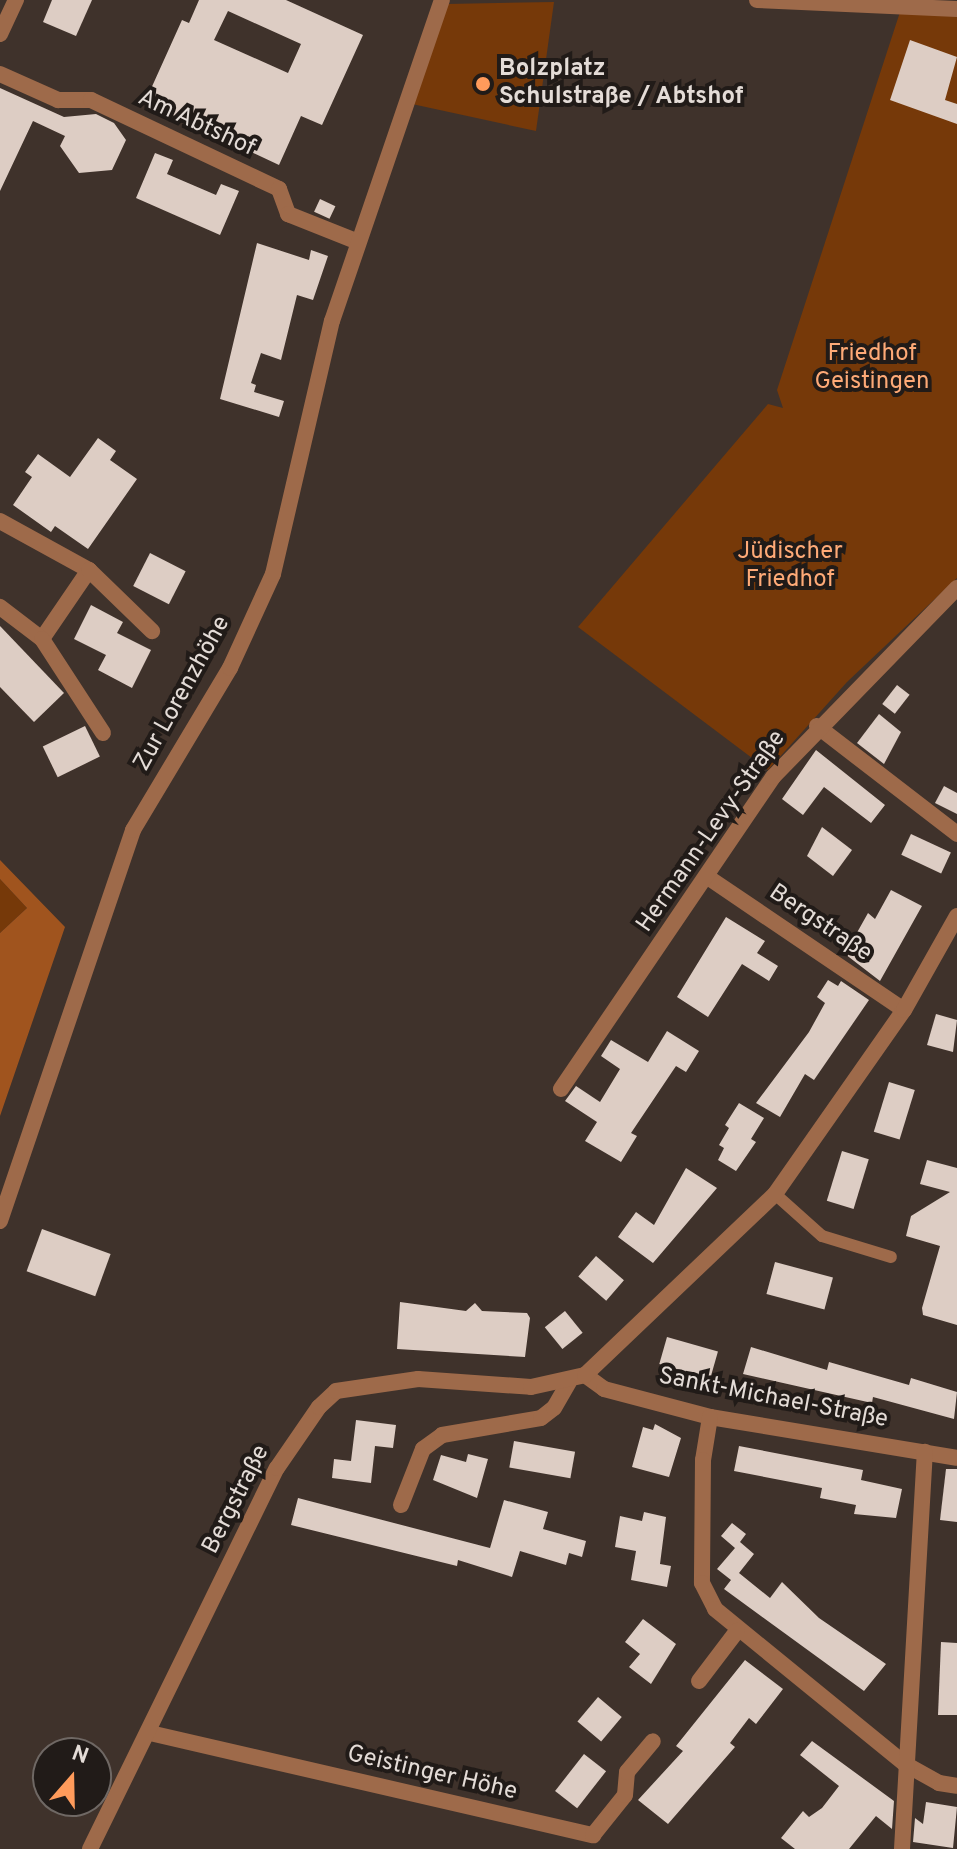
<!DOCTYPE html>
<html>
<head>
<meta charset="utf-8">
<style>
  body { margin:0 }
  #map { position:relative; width:957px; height:1849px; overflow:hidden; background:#3f322b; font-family:Overpass,sans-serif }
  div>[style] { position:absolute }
  .green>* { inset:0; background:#763909 }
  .forest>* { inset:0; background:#a0541e }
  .building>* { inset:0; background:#ddcdc4; transform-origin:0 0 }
  .lane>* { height:12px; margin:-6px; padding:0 6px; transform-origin:6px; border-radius:6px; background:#9e6a4a }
  .street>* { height:16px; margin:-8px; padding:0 8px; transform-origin:8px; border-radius:8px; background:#9e6a4a }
  .dots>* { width:22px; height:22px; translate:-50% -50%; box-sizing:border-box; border:4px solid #211b18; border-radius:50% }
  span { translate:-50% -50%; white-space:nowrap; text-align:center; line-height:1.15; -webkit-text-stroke:8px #211b18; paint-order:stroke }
  .poi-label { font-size:24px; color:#e4dcd7; font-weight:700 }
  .left { translate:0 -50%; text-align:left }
  .street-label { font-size:24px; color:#e4dcd7 }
  .park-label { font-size:24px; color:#feaa77 }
  .north { position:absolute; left:32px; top:1737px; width:80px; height:80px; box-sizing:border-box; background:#211b18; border:2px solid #6f6864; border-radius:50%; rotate:20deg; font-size:22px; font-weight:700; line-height:32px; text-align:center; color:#e4dcd7 }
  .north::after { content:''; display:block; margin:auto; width:28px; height:36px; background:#ff9b5b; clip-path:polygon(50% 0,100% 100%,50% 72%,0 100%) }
</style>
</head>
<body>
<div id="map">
  <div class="green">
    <i style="clip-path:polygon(554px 2px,536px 131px,412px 104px,447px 4px)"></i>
    <i style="clip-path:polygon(900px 12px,957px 15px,957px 578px,847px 682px,768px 770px,578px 627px,768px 404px,783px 408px,777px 390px)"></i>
    <i style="clip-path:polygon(0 879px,27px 908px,0 933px)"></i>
  </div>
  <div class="forest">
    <i style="clip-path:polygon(0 860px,65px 927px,0 1116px,0 933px,27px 908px,0 879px)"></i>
  </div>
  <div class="building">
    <i style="clip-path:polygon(52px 0,92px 0,76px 36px,43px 22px)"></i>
    <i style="clip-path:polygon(evenodd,199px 0,286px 0,363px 35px,322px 125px,301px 116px,279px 165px,145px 102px,182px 20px,189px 23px,199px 0,228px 11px,301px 44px,288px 73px,214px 40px,228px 11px)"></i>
    <i style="clip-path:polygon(910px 40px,957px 57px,945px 100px,957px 104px,957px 124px,890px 100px)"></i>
    <i style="clip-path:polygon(0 88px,64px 117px,96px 114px,114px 123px,126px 140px,112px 170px,79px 173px,60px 146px,65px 136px,33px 121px,0 191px)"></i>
    <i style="clip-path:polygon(155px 153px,173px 160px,167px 174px,216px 195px,221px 184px,239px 191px,220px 235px,136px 198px)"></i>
    <i style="left:320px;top:199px;width:17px;height:14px;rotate:25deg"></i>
    <i style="clip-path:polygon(257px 243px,309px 260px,311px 250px,328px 256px,313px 300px,297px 295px,281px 360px,261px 353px,251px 383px,256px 385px,254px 392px,284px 401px,279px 417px,220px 399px)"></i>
    <i style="clip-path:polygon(98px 438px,116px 451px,110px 460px,137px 479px,88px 549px,55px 526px,51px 532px,13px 505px,32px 477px,25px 472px,38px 454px,70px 477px)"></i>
    <i style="left:150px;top:553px;width:40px;height:37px;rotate:27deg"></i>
    <i style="clip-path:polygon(91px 605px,123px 622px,117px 633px,151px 650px,132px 688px,98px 670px,106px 655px,74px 639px)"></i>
    <i style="clip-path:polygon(0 626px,64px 693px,34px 722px,0 687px)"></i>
    <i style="left:897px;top:685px;width:16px;height:24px;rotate:38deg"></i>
    <i style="clip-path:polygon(879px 714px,901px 732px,884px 764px,857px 743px)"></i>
    <i style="left:85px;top:726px;width:34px;height:47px;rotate:64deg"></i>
    <i style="clip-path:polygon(816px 750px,885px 805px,871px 823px,824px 787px,803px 815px,782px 799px)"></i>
    <i style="clip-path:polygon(944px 786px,957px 793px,957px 814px,935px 803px)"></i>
    <i style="clip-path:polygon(822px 827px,852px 850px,833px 876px,807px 856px)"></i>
    <i style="left:911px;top:834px;width:44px;height:23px;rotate:25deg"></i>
    <i style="clip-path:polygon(891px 890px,922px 906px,880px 981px,845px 954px,868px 913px,875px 919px)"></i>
    <i style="clip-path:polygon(726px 917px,765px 941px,757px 953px,778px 966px,769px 981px,742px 964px,708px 1017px,677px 997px)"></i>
    <i style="clip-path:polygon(828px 980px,838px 986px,841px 981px,869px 1000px,814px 1080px,805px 1074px,780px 1117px,756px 1103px,809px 1032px,825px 1003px,817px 997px)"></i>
    <i style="clip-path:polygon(936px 1014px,957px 1020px,953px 1052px,927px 1045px)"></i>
    <i style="clip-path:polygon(667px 1031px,699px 1051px,686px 1072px,676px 1066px,631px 1133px,637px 1136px,621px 1162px,585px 1141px,597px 1122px,565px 1101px,576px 1086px,600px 1102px,620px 1069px,601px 1056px,611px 1040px,648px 1062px)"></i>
    <i style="left:889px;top:1082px;width:27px;height:52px;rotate:17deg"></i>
    <i style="clip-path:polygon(739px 1103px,764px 1118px,751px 1139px,756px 1142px,736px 1171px,718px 1160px,724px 1148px,719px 1145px,729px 1128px,725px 1125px)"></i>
    <i style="left:842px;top:1151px;width:28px;height:52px;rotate:17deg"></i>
    <i style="clip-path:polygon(927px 1160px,957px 1168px,957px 1325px,923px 1315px,922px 1308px,940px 1246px,906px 1236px,911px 1216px,950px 1192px,920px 1184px)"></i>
    <i style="clip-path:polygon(686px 1168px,717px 1188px,653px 1263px,618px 1237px,636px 1212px,654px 1225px)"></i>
    <i style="left:42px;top:1229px;width:73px;height:45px;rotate:20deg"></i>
    <i style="left:596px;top:1256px;width:37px;height:27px;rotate:41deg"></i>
    <i style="left:775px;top:1262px;width:60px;height:33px;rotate:15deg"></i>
    <i style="clip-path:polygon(400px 1302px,466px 1311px,475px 1303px,482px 1311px,527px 1313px,530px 1318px,525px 1357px,397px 1349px)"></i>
    <i style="left:565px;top:1311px;width:28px;height:26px;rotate:51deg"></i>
    <i style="left:667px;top:1337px;width:53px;height:28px;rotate:16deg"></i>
    <i style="clip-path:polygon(751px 1347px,827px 1370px,829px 1362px,909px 1385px,911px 1378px,957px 1392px,954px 1419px,873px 1397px,872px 1403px,743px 1374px)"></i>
    <i style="clip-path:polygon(356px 1420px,396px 1425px,393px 1448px,375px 1446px,371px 1483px,332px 1478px,334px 1459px,351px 1461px)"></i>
    <i style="clip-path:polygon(655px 1424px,681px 1438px,669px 1477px,632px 1467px,643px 1427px,653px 1430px)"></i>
    <i style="left:514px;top:1441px;width:62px;height:27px;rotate:10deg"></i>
    <i style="clip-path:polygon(739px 1446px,863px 1470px,861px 1480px,902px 1489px,896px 1518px,854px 1514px,856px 1505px,820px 1498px,822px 1488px,734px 1471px)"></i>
    <i style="clip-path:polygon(468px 1454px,488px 1459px,477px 1498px,433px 1480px,441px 1455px,466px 1462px)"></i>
    <i style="clip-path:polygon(946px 1469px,957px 1469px,957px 1522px,940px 1520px)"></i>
    <i style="clip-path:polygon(298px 1498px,490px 1548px,504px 1500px,548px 1512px,543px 1529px,586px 1541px,582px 1557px,569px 1553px,566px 1565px,520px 1551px,512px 1577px,458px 1560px,457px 1566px,291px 1525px)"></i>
    <i style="clip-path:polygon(644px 1512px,666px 1517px,660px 1564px,671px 1566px,667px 1587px,631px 1580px,636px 1551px,615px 1547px,620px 1516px,642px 1521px)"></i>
    <i style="clip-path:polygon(732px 1523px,746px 1534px,740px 1542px,754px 1554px,739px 1573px,770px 1598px,782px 1582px,819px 1618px,886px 1664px,864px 1691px,724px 1589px,731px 1580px,717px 1569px,735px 1548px,721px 1536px)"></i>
    <i style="clip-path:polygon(643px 1619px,676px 1644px,651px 1684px,629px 1667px,640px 1654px,625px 1642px)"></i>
    <i style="clip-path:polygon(941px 1642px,957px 1643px,957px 1715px,938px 1715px)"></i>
    <i style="clip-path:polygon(745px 1660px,783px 1689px,756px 1724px,749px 1718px,730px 1743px,735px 1747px,668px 1824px,638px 1800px,683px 1751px,676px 1746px)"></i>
    <i style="left:598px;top:1697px;width:31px;height:32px;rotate:40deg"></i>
    <i style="clip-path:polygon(812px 1741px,894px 1801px,892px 1829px,876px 1816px,849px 1849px,795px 1849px,781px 1838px,803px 1811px,809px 1817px,822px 1808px,839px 1786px,800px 1755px)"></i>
    <i style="left:584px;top:1754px;width:28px;height:47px;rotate:38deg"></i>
    <i style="clip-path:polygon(926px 1802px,957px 1807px,953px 1848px,913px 1842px,915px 1818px,923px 1824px)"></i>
  </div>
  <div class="lane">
    <i style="left:775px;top:1194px;width:63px;rotate:41.8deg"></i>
    <i style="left:822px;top:1236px;width:72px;rotate:16.9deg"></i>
  </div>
  <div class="street">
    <i style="left:757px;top:0;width:200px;rotate:2.6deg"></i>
    <i style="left:0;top:34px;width:38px;rotate:-65deg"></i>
    <i style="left:0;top:74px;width:64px;rotate:24.1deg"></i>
    <i style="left:58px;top:100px;width:33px"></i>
    <i style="left:91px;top:100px;width:208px;rotate:25.3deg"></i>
    <i style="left:279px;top:189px;width:27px;rotate:70deg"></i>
    <i style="left:288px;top:214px;width:73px;rotate:21.7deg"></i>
    <i style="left:0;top:521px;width:102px;rotate:28.8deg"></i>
    <i style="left:89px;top:570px;width:83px;rotate:124.3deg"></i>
    <i style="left:42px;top:639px;width:53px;rotate:-142.7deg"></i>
    <i style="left:89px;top:570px;width:88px;rotate:44.1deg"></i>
    <i style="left:42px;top:639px;width:112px;rotate:57deg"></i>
    <i style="left:817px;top:726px;width:177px;rotate:37.6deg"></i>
    <i style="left:709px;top:878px;width:235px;rotate:34.1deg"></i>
    <i style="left:561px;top:1089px;width:377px;rotate:-55.8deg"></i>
    <i style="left:773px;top:777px;width:264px;rotate:-45.8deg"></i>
    <i style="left:0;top:1221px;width:413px;rotate:-71.2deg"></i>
    <i style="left:133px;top:830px;width:189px;rotate:-59.1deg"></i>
    <i style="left:230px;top:668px;width:103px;rotate:-65.4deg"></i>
    <i style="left:273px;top:574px;width:260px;rotate:-76.9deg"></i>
    <i style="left:332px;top:321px;width:339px;rotate:-71.1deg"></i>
    <i style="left:585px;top:1375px;width:24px;rotate:36deg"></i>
    <i style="left:604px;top:1389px;width:110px;rotate:14.8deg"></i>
    <i style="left:710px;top:1417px;width:250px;rotate:9.4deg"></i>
    <i style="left:710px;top:1417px;width:44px;rotate:99.2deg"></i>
    <i style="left:703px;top:1460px;width:123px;rotate:90.5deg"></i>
    <i style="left:702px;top:1583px;width:29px;rotate:63deg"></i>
    <i style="left:715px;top:1609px;width:245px;rotate:39.2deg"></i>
    <i style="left:905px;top:1764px;width:39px;rotate:29deg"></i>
    <i style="left:939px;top:1783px;width:18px;rotate:9deg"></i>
    <i style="left:401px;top:1505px;width:60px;rotate:-68.6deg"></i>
    <i style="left:423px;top:1449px;width:24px;rotate:-36deg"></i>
    <i style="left:442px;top:1435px;width:100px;rotate:-9.7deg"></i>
    <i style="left:541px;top:1418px;width:16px;rotate:-38deg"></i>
    <i style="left:554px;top:1408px;width:30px;rotate:-60deg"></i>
    <i style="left:699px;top:1681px;width:63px;rotate:-52.8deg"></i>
    <i style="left:150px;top:1733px;width:455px;rotate:13deg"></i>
    <i style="left:593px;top:1835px;width:51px;rotate:-51.3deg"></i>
    <i style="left:625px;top:1795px;width:23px;rotate:-85deg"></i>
    <i style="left:627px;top:1772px;width:40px;rotate:-50deg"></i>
    <i style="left:90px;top:1849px;width:424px;rotate:-63.9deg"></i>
    <i style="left:277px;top:1468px;width:74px;rotate:-55.5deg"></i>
    <i style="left:319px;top:1407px;width:23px;rotate:-43deg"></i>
    <i style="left:336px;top:1391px;width:83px;rotate:-8.3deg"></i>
    <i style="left:418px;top:1379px;width:113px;rotate:4deg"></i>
    <i style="left:531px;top:1387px;width:55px;rotate:-12.5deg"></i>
    <i style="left:585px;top:1375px;width:262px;rotate:-43.6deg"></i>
    <i style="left:775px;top:1194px;width:225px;rotate:-55deg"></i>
    <i style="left:904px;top:1010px;width:108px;rotate:-60.6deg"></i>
    <i style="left:902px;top:1849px;width:398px;rotate:-86.7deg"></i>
  </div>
  <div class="dots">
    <i style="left:483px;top:84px;background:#ff9b5b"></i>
  </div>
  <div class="poi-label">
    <span class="left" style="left:499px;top:84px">Bolzplatz<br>Schulstraße / Abtshof</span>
  </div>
  <div class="street-label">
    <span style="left:196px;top:124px;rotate:25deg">Am Abtshof</span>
    <span style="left:183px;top:694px;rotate:-61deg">Zur Lorenzhöhe</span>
    <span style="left:712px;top:832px;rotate:-55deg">Hermann-Levy-Straße</span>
    <span style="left:820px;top:924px;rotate:34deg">Bergstraße</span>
    <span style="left:773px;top:1399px;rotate:11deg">Sankt-Michael-Straße</span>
    <span style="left:237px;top:1500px;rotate:-63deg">Bergstraße</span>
    <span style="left:432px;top:1774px;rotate:13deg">Geistinger Höhe</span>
  </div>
  <div class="park-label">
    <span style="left:872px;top:369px">Friedhof<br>Geistingen</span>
    <span style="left:790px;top:567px">Jüdischer<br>Friedhof</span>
  </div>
  <div class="north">N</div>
</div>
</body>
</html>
